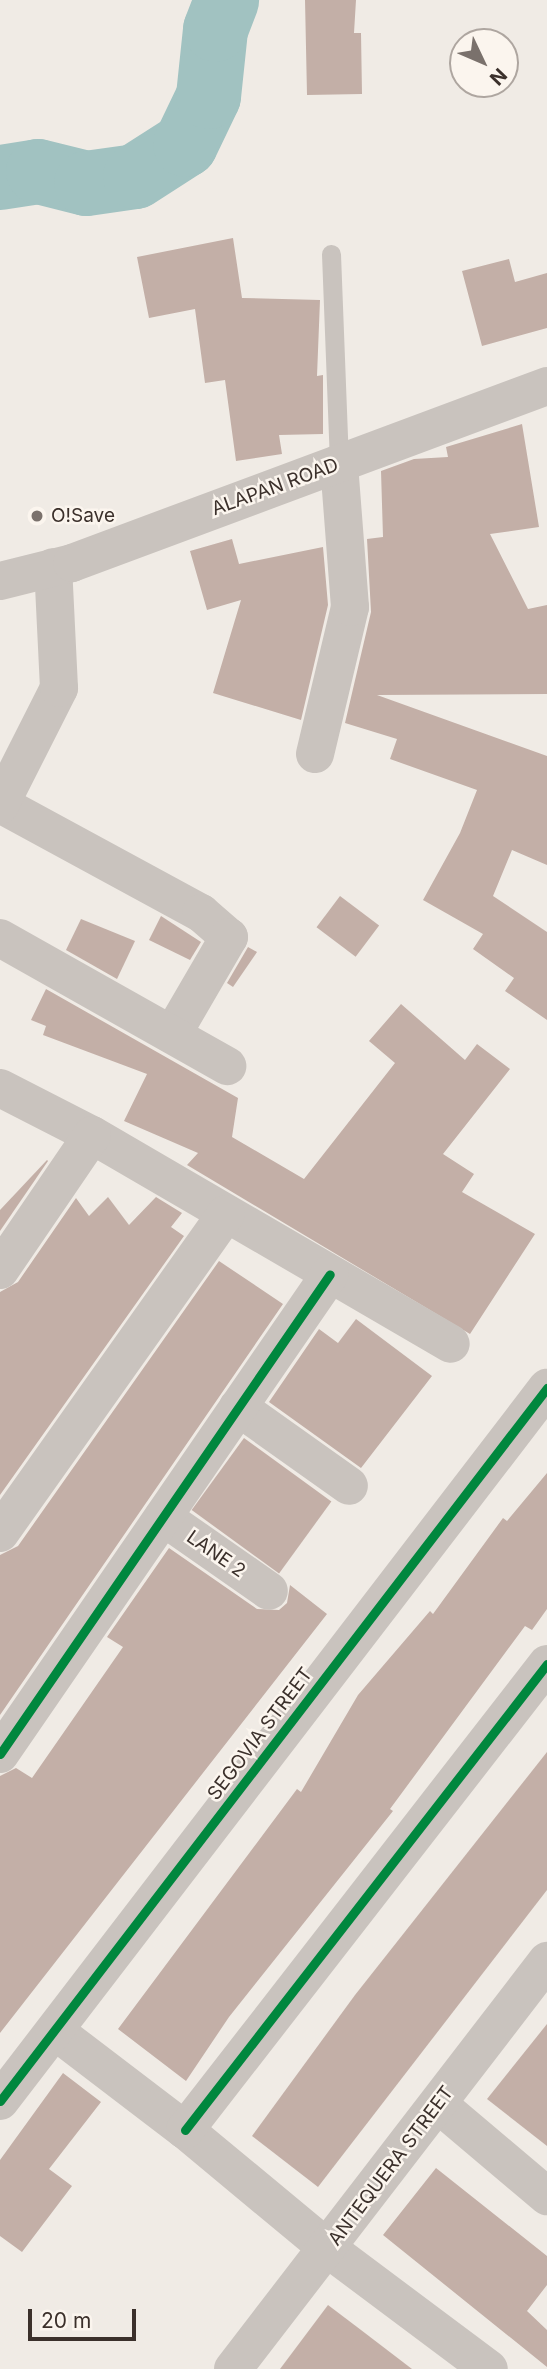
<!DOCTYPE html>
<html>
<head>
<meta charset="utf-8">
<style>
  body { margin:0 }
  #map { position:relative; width:547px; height:2369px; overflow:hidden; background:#f0ebe5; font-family:Inter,sans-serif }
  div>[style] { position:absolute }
  .river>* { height:65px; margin:-32.5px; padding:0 32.5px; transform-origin:32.5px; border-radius:32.5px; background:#a1c2c1 }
  .building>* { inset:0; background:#c3afa7; transform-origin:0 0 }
  .service>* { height:19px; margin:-9.5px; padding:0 9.5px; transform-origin:9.5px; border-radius:9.5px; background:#c9c3be }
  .minor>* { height:38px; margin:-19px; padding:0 19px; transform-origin:19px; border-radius:19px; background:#c9c3be }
  .tertiary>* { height:38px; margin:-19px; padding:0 19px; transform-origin:19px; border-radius:19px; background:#c9c3be }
  .cycleway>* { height:9px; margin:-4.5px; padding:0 4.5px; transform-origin:4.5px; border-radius:4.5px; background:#00873e }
  .dots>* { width:19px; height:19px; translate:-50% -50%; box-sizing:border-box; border:4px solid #fbf5ee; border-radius:50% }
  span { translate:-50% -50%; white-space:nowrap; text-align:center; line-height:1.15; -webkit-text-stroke:5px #fbf5ee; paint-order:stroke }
  .street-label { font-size:19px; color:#3b302b }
  .poi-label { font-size:19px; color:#3b302b }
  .left { translate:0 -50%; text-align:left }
  .north { position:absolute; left:449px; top:28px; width:70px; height:70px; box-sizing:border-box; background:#fbf5ee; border:2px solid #aea6a0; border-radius:50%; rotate:134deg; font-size:19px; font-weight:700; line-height:28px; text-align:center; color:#3b302b }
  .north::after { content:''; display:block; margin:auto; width:24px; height:32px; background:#7a716c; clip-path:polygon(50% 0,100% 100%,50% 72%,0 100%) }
  .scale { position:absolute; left:28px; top:2309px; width:108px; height:32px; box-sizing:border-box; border:4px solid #3b302b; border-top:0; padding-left:9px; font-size:21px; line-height:24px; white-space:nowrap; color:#3b302b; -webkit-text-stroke:5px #fbf5ee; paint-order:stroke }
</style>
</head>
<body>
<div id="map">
  <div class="river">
    <i style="left:0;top:177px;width:38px;rotate:-9deg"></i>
    <i style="left:38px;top:171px;width:49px;rotate:14deg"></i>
    <i style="left:86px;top:183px;width:49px;rotate:-8.1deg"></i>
    <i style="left:135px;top:176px;width:59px;rotate:-32.6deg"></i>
    <i style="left:185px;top:144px;width:53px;rotate:-64.4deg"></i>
    <i style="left:208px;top:96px;width:67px;rotate:-84deg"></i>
    <i style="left:215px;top:29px;width:31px;rotate:-69deg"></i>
  </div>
  <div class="building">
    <i style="clip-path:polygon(305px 0,356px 0,354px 33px,361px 33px,362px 94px,307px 95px)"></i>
    <i style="clip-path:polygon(233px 238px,242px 298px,320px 300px,317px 376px,323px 375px,323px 434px,279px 435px,282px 454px,236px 461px,225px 380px,205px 383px,195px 309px,149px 318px,137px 257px)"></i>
    <i style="clip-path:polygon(509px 259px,515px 282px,547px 273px,547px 328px,482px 346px,462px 271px)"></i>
    <i style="clip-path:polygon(522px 424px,539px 527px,490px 534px,528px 609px,547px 605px,547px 694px,377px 695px,547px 756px,547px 865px,512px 850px,493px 896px,547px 932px,547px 1020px,505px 991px,514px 978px,473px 949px,483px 934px,423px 900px,460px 833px,477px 790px,390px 759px,397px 739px,345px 723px,371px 612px,367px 539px,383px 537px,381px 471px,414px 459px,448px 457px,446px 447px)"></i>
    <i style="clip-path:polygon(232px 539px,239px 564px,323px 547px,328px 605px,301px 720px,213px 693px,241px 600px,207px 610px,190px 551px)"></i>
    <i style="left:340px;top:896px;width:49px;height:39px;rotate:37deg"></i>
    <i style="clip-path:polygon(161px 916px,201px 942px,190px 960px,149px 940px)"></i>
    <i style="clip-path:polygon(81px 919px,135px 941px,117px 979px,66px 950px)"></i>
    <i style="clip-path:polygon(248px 947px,257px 952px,233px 987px,227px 983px)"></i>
    <i style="clip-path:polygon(46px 989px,238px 1098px,232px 1137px,304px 1179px,395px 1063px,369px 1041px,401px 1004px,465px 1060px,477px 1044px,510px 1069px,443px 1154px,474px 1174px,462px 1192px,535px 1234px,470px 1334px,187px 1165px,198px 1153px,124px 1121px,147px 1074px,43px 1035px,46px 1026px,31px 1020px)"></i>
    <i style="clip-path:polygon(47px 1160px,48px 1161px,0 1231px,0 1210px)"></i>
    <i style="clip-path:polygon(108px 1197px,129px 1225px,156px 1197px,182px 1213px,171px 1227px,184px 1236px,0 1495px,0 1292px,18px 1282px,76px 1198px,89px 1216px)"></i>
    <i style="clip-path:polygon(219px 1261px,283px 1304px,0 1715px,0 1555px,18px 1546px)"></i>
    <i style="clip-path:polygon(356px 1319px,432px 1376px,361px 1468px,269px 1402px,319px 1329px,338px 1343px)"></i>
    <i style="left:244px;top:1438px;width:108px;height:89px;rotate:36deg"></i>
    <i style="clip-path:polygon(547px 1473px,547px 1609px,532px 1630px,525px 1626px,390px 1809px,393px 1811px,229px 2017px,186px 2081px,118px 2029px,297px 1789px,301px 1792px,358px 1695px,430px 1611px,433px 1614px,503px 1518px,507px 1521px)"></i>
    <i style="clip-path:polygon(169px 1548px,257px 1609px,279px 1610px,287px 1603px,290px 1585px,327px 1614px,0 2033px,0 1776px,16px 1768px,32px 1778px,123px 1647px,107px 1637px)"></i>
    <i style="clip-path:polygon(547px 1752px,547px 1890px,318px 2187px,252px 2136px,355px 1995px)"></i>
    <i style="clip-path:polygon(547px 2024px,547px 2146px,487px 2099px)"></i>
    <i style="clip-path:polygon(63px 2073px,101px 2102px,49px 2169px,72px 2186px,22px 2252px,0 2236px,0 2160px)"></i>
    <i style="clip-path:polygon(436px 2168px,547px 2256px,547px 2285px,527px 2311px,547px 2330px,547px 2367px,383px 2235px)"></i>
    <i style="clip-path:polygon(328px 2305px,361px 2330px,412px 2369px,280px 2369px)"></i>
  </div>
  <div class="service">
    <i style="left:331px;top:254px;width:209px;rotate:87.8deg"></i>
  </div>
  <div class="minor">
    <i style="left:315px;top:754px;width:151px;rotate:-76.6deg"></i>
    <i style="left:350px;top:607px;width:144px;rotate:-94.4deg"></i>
    <i style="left:0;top:804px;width:229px;rotate:28.5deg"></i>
    <i style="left:201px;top:913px;width:37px;rotate:41deg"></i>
    <i style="left:229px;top:937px;width:113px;rotate:120.2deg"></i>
    <i style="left:0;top:805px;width:131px;rotate:-63.2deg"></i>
    <i style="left:59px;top:688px;width:121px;rotate:-92.8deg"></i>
    <i style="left:0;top:938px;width:261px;rotate:29.4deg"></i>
    <i style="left:0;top:1088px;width:103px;rotate:27.1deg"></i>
    <i style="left:92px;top:1135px;width:415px;rotate:30.2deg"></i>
    <i style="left:0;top:1270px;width:163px;rotate:-55.7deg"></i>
    <i style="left:238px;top:1407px;width:136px;rotate:35.4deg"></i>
    <i style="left:163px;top:1517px;width:129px;rotate:34.9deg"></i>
    <i style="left:0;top:1533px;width:391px;rotate:-54.7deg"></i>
    <i style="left:0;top:1754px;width:582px;rotate:-55.49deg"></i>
    <i style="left:55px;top:2031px;width:163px;rotate:37.3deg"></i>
    <i style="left:185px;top:2130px;width:185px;rotate:39.7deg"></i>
    <i style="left:327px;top:2248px;width:202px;rotate:36.8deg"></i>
    <i style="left:0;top:2101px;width:899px;rotate:-52.51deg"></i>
    <i style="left:438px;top:2104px;width:143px;rotate:40.2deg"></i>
    <i style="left:185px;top:2130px;width:590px;rotate:-52.16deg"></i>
    <i style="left:233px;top:2369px;width:515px;rotate:-52.42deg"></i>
  </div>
  <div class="tertiary">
    <i style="left:0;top:581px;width:74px;rotate:-14deg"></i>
    <i style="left:72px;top:563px;width:507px;rotate:-20.44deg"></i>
  </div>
  <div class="cycleway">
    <i style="left:0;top:1754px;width:582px;rotate:-55.49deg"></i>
    <i style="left:0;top:2101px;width:899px;rotate:-52.51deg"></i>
    <i style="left:185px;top:2130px;width:590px;rotate:-52.16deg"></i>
  </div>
  <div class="dots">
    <i style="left:37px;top:516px;background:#7a716c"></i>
  </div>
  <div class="street-label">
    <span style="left:275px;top:487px;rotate:-20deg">ALAPAN ROAD</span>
    <span style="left:216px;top:1554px;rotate:35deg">LANE 2</span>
    <span style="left:260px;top:1734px;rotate:-53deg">SEGOVIA STREET</span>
    <span style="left:391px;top:2166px;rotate:-53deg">ANTEQUERA STREET</span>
  </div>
  <div class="poi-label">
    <span class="left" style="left:51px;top:516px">O!Save</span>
  </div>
  <div class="north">N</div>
  <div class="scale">20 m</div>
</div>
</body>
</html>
